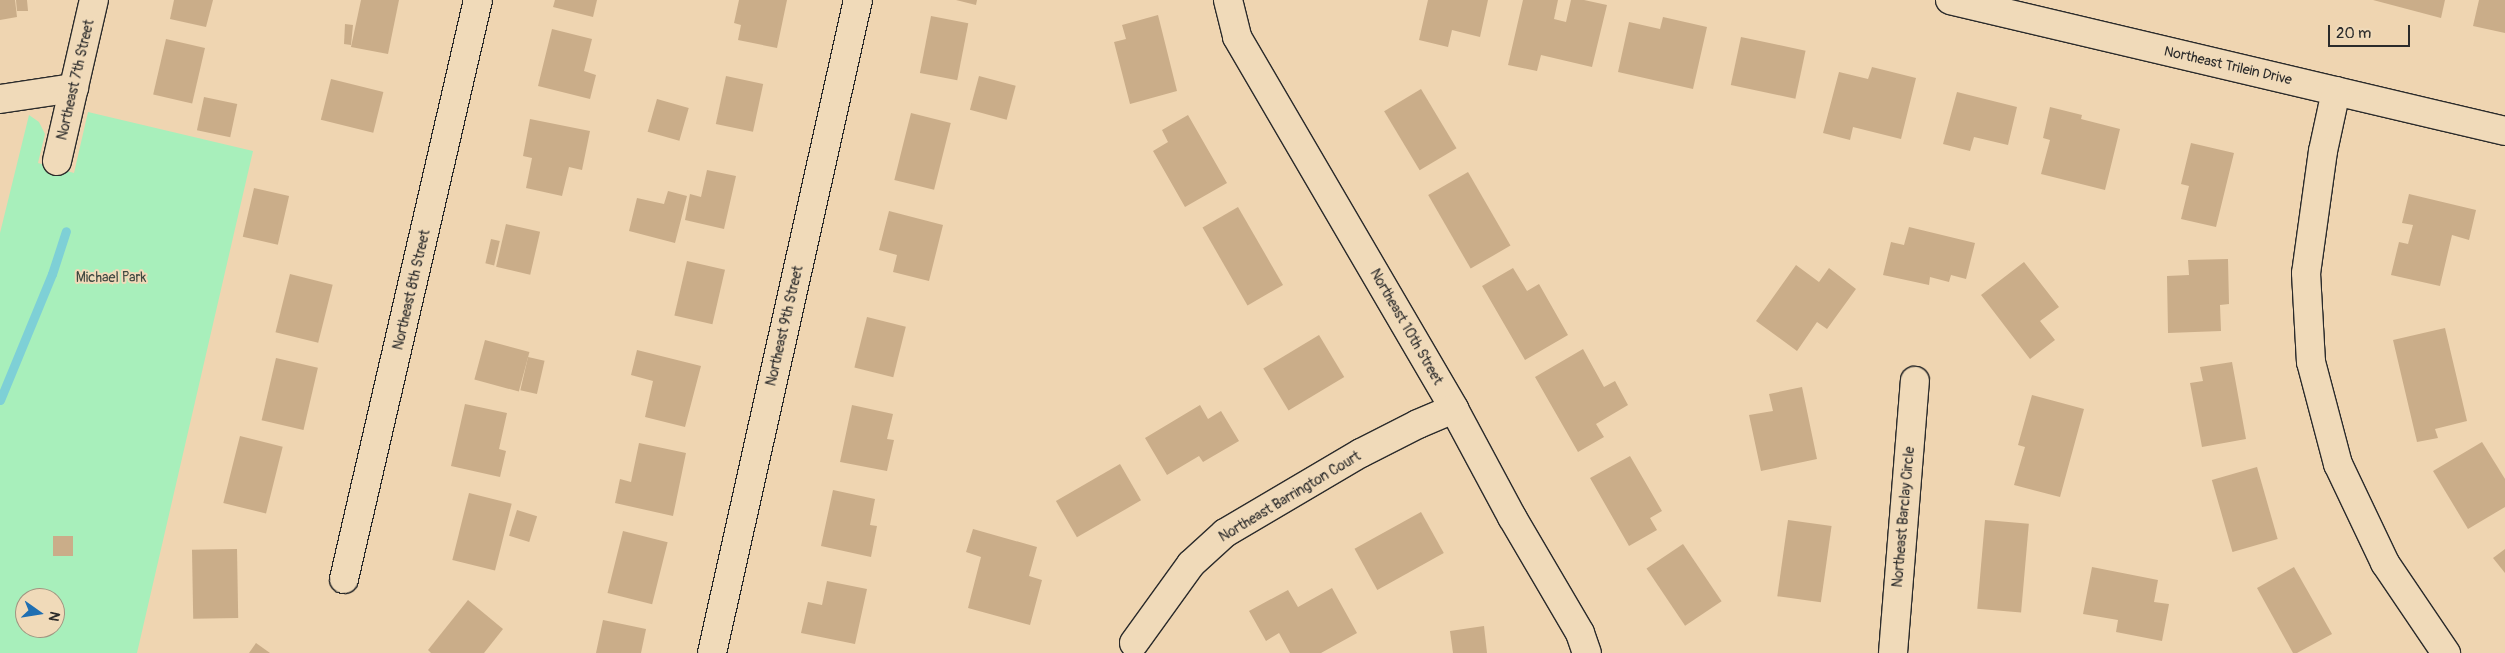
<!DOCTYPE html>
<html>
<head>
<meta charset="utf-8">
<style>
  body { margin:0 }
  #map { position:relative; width:2505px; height:653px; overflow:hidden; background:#efd5b1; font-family:Pangolin,sans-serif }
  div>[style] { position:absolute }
  .green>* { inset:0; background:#a8efbb }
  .stream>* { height:9px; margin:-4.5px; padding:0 4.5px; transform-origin:4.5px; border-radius:4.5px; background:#7ed0d6 }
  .building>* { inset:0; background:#caad89; transform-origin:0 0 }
  .roads { filter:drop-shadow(1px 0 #2b2b2b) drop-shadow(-1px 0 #2b2b2b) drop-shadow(0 1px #2b2b2b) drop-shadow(0 -1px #2b2b2b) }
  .minor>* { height:28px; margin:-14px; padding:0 14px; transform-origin:14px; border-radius:14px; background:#f0dab9 }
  span { translate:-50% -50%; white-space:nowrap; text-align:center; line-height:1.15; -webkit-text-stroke:4px #f0dab9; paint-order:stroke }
  .street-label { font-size:14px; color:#2b2b2b }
  .park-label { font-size:14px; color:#3e4841 }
  .north { position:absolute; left:15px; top:588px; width:50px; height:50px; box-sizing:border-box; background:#f0dab9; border:1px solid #a19480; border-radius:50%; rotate:103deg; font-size:14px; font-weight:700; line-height:20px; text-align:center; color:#2b2b2b }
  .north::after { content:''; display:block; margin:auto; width:18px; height:22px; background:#1f6fb2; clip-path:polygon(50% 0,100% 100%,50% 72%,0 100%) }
  .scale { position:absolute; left:2328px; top:25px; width:82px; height:22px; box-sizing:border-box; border:2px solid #2b2b2b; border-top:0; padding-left:6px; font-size:15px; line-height:18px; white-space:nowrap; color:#2b2b2b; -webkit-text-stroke:4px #f0dab9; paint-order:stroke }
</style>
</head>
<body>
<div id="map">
  <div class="green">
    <i style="clip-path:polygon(evenodd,88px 112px,253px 151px,137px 653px,0 653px,0 233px,29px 115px,39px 122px,45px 134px,38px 163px,74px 173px,88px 112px,25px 598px,55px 598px,55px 628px,25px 628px,25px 598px)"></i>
  </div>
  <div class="stream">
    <i style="left:0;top:400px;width:136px;rotate:-67.6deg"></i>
    <i style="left:52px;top:274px;width:45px;rotate:-72deg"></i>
  </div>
  <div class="building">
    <i style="clip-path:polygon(0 0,15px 0,17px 17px,0 20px)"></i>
    <i style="clip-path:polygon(16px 0,27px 0,28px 11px,17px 11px)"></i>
    <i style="clip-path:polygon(174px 0,213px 0,206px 27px,170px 19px)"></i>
    <i style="clip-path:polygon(361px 0,399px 0,388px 54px,351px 47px)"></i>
    <i style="clip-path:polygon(555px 0,597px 0,593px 17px,553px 7px)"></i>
    <i style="clip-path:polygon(739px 0,787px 0,777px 48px,738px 40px,741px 25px,734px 23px)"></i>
    <i style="clip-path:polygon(956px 0,977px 0,976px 5px)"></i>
    <i style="clip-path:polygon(1428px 0,1488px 0,1480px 37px,1452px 30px,1448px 47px,1419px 40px)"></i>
    <i style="clip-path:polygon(1523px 0,1558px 0,1554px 19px,1566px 22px,1571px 0,1584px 0,1607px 5px,1592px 67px,1541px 55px,1537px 71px,1508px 65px)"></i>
    <i style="clip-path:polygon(2373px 0,2445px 0,2441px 18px)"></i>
    <i style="clip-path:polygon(2479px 0,2505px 0,2505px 33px,2473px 26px)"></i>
    <i style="clip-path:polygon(1158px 15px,1177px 91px,1130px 104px,1114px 42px,1126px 39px,1122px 25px)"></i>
    <i style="left:931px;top:16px;width:38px;height:58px;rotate:11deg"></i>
    <i style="clip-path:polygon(1663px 17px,1707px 27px,1693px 89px,1618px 72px,1629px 22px,1660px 29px)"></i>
    <i style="clip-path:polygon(345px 24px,353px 25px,351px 45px,344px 44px)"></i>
    <i style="clip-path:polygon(552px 29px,592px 39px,584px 71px,596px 75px,590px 99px,538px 86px)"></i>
    <i style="left:1741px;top:37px;width:66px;height:49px;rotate:12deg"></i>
    <i style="left:166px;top:39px;width:40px;height:57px;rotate:13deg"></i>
    <i style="clip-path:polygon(1872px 67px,1916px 78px,1901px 139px,1853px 127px,1850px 140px,1823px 133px,1839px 72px,1868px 79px)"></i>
    <i style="left:726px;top:76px;width:38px;height:49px;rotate:12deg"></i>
    <i style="left:979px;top:76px;width:38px;height:35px;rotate:15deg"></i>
    <i style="left:331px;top:79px;width:54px;height:42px;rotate:14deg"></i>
    <i style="left:1421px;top:89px;width:69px;height:43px;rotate:59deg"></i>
    <i style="clip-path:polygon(1957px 92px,2017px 107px,2008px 145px,1974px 137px,1970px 151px,1943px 144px)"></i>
    <i style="left:204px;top:97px;width:34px;height:34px;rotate:12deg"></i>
    <i style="left:657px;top:99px;width:33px;height:34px;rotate:16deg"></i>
    <i style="clip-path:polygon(2050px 107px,2082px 115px,2081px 119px,2120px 129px,2105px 190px,2041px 174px,2050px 140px,2043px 138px)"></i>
    <i style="left:911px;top:113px;width:41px;height:69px;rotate:14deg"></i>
    <i style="clip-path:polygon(1188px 115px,1227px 183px,1185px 207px,1153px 151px,1168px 142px,1162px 130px)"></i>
    <i style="clip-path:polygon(530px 119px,590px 131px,582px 170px,569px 167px,562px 196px,526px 188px,532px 158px,523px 156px)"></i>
    <i style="clip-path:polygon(2191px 143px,2234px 153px,2216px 227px,2181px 219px,2189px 186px,2181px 184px)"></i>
    <i style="clip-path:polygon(707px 170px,736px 176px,724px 229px,685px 220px,690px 194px,701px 197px)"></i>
    <i style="left:1468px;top:172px;width:85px;height:46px;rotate:60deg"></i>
    <i style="left:254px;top:188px;width:36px;height:50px;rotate:13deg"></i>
    <i style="clip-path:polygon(668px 191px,687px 196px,675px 243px,629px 231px,637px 198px,664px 204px)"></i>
    <i style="clip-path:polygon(2409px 194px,2476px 210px,2469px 240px,2452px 235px,2440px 286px,2391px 275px,2399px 242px,2408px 244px,2413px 225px,2402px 223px)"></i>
    <i style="left:1238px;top:207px;width:90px;height:41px;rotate:60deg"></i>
    <i style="clip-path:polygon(889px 211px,943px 225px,929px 281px,893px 272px,897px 255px,879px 250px)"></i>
    <i style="left:506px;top:224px;width:35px;height:44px;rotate:13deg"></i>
    <i style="clip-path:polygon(1909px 227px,1975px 243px,1966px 279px,1951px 275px,1949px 282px,1930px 277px,1929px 285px,1883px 275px,1891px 242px,1904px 245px)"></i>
    <i style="left:491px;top:239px;width:9px;height:25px;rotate:13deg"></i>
    <i style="clip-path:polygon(2228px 259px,2229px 304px,2220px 305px,2221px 331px,2168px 333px,2167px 276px,2189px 275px,2188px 260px)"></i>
    <i style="left:687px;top:261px;width:39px;height:56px;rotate:13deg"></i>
    <i style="clip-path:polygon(2024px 262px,2059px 307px,2040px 321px,2055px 340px,2030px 359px,1981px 295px)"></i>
    <i style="clip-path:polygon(1796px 265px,1819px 282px,1829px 268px,1856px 289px,1827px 329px,1817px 322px,1797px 351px,1756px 321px)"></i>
    <i style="clip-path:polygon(1513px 268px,1527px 291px,1539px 284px,1568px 335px,1525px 360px,1482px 286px)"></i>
    <i style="left:290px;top:274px;width:44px;height:60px;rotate:14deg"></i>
    <i style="left:867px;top:317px;width:40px;height:52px;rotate:14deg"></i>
    <i style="clip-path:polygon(2445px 328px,2467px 421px,2435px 429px,2438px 438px,2417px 442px,2393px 340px)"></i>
    <i style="left:1319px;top:335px;width:49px;height:65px;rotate:59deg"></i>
    <i style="left:485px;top:340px;width:46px;height:41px;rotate:15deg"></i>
    <i style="clip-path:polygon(1583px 349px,1604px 387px,1615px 381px,1628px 405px,1596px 424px,1604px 437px,1578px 452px,1535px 377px)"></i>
    <i style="clip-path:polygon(637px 350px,701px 366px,685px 427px,645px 417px,653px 381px,631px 375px)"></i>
    <i style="left:528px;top:357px;width:17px;height:34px;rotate:13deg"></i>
    <i style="left:276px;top:358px;width:43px;height:64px;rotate:13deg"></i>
    <i style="clip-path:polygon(2232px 362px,2246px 439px,2202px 447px,2190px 383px,2203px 381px,2200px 367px)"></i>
    <i style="clip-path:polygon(1802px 387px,1817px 459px,1761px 471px,1749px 415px,1773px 411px,1769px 394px)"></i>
    <i style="clip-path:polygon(2032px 395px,2084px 409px,2060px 497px,2014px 485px,2025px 447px,2018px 445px)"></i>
    <i style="clip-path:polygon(465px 404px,507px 413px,499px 449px,506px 451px,500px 477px,451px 466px)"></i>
    <i style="clip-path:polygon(852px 405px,893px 414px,887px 439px,894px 440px,887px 471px,840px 462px)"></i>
    <i style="clip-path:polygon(1200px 405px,1208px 419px,1221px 411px,1239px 441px,1203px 462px,1199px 456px,1167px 475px,1145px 438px)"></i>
    <i style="left:240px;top:436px;width:44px;height:69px;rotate:14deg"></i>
    <i style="clip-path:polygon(2482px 442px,2505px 479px,2505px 507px,2468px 529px,2433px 471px)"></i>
    <i style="clip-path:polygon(639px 443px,686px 453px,673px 516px,615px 503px,620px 479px,631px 482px)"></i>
    <i style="clip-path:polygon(1630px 456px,1662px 511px,1650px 518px,1657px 530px,1629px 546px,1590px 478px)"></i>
    <i style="left:1120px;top:464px;width:42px;height:74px;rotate:60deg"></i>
    <i style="left:2257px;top:467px;width:75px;height:47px;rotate:74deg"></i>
    <i style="clip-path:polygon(833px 490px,875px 499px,870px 525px,877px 526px,871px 557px,821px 546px)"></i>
    <i style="left:469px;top:493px;width:44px;height:69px;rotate:14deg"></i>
    <i style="left:517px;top:510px;width:21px;height:27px;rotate:17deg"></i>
    <i style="left:1421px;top:512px;width:47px;height:76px;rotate:61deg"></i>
    <i style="left:1788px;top:520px;width:44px;height:77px;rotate:8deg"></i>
    <i style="left:1985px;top:520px;width:44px;height:89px;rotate:5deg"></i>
    <i style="clip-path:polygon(973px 529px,1037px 547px,1029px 576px,1042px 580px,1030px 625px,968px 608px,981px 557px,966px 552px)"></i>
    <i style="left:623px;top:531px;width:46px;height:64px;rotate:14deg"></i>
    <i style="left:53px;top:536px;width:20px;height:20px"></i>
    <i style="left:1683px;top:544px;width:69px;height:44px;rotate:56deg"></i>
    <i style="left:237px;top:549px;width:69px;height:45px;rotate:89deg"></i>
    <i style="clip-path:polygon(2505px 549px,2505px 573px,2493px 558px)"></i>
    <i style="clip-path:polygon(2092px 567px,2158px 580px,2154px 602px,2169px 604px,2162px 641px,2116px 632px,2118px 620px,2083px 614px)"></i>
    <i style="clip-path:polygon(2294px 567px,2332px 634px,2297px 653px,2293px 653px,2257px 588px)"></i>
    <i style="clip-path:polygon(827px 581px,867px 589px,855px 644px,801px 633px,808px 602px,822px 605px)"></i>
    <i style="clip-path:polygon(1332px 588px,1357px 633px,1321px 653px,1290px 653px,1279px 633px,1266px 641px,1249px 611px,1288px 590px,1298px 607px)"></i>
    <i style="clip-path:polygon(468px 600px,503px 629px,484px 653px,431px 653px,428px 650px)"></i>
    <i style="clip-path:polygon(603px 620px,646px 629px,641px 653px,596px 653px)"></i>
    <i style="clip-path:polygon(1484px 626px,1487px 653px,1453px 653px,1450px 631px)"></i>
    <i style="clip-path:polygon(256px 643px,270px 653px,249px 653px)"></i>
  </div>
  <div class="roads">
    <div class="minor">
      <i style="left:1228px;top:0;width:38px;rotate:76deg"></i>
      <i style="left:1237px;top:37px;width:431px;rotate:59.7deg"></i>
      <i style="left:1454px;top:409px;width:123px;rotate:61.8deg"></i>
      <i style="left:1512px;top:517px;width:134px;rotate:59.6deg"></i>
      <i style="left:1580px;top:633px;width:21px;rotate:71deg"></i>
      <i style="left:1950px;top:0;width:570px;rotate:13.28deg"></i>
      <i style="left:2336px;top:91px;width:61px;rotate:102.2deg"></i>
      <i style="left:2323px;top:151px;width:123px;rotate:97.9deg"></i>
      <i style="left:2306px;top:273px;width:89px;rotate:86.8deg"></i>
      <i style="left:2311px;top:362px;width:106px;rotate:75.2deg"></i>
      <i style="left:2338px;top:464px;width:110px;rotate:64.6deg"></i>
      <i style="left:2385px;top:563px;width:109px;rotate:55.9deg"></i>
      <i style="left:0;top:99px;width:75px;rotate:-8.5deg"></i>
      <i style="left:57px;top:161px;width:165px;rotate:-77.1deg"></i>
      <i style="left:344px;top:579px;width:594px;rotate:-76.97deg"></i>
      <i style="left:1134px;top:643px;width:97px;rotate:-54.2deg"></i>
      <i style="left:1191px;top:564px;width:46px;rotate:-42.4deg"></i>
      <i style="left:1225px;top:533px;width:158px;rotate:-30.5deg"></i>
      <i style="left:1361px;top:453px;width:64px;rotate:-27deg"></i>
      <i style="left:1418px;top:424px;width:39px;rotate:-23deg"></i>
      <i style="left:712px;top:653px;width:669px;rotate:-77.4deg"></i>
      <i style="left:1893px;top:653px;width:273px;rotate:-85.4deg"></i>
    </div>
  </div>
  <div class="street-label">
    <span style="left:2228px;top:66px;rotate:13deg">Northeast Trilein Drive</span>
    <span style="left:76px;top:80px;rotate:-77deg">Northeast 7th Street</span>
    <span style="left:412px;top:290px;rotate:-77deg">Northeast 8th Street</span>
    <span style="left:785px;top:326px;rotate:-77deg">Northeast 9th Street</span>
    <span style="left:1406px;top:327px;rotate:60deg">Northeast 10th Street</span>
    <span style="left:1290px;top:497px;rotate:-31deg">Northeast Barrington Court</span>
    <span style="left:1904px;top:517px;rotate:-85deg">Northeast Barclay Circle</span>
  </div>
  <div class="park-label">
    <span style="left:111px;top:278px">Michael Park</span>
  </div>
  <div class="north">N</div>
  <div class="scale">20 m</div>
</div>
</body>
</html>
